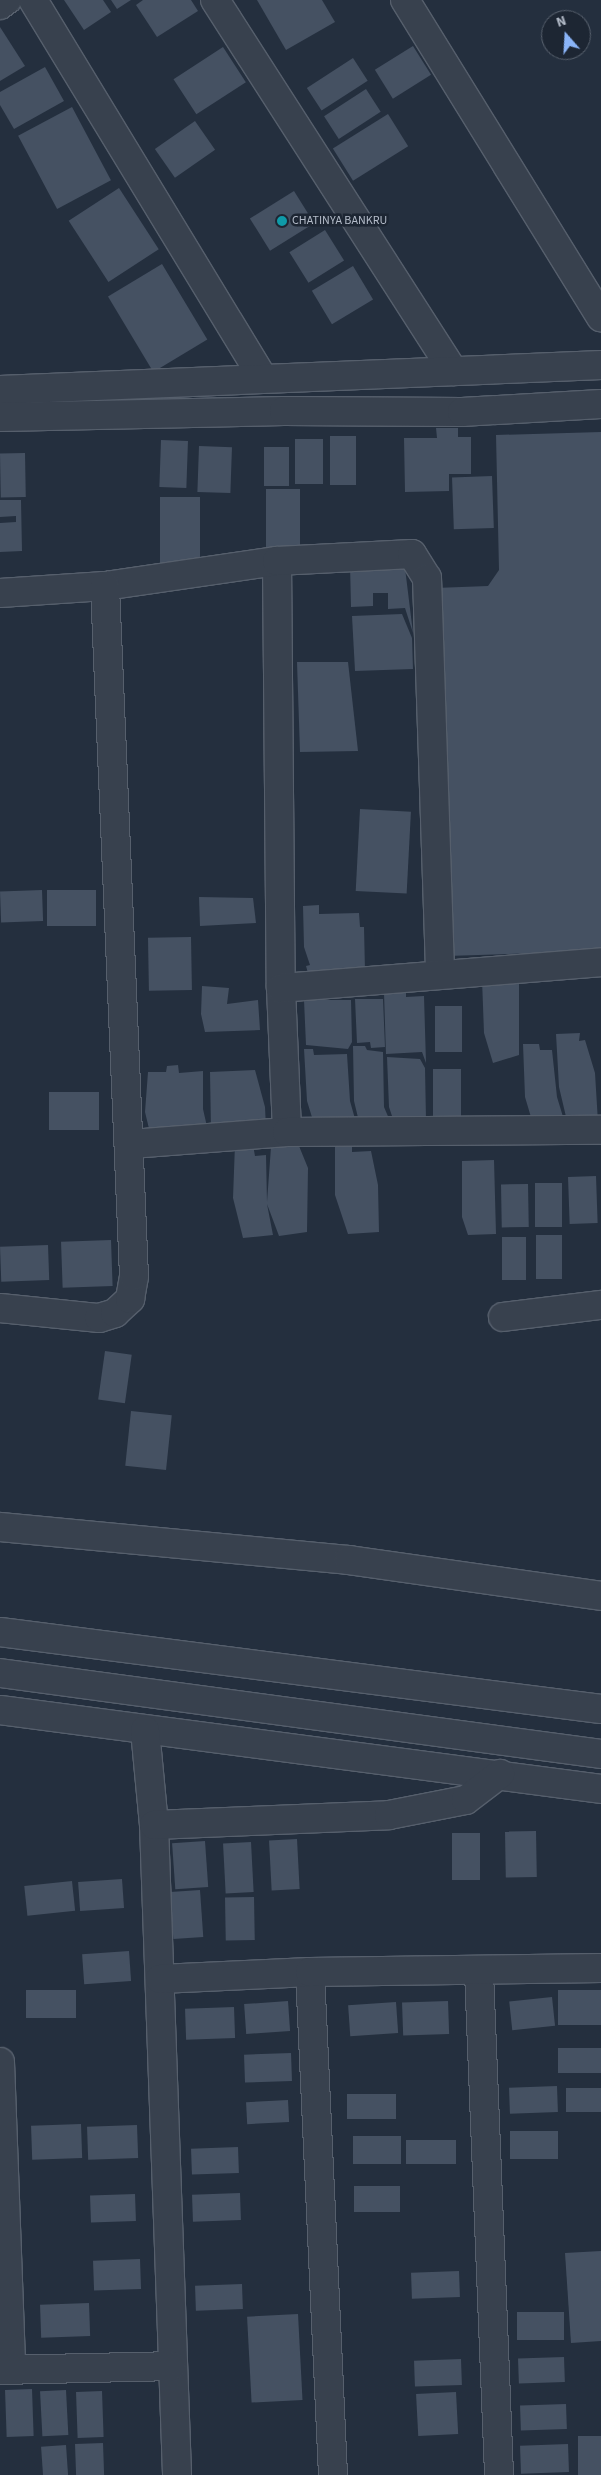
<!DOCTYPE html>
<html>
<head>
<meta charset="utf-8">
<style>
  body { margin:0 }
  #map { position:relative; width:601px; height:2475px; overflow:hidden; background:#242f3e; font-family:"Source Sans 3",sans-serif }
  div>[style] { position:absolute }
  .building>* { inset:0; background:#455162; transform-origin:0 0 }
  .roads { filter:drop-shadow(1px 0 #565f6c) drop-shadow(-1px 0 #565f6c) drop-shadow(0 1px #565f6c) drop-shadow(0 -1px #565f6c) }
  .minor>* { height:28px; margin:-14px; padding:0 14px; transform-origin:14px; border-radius:14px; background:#38414e }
  .dots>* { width:14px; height:14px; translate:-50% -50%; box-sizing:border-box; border:2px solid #1d2633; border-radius:50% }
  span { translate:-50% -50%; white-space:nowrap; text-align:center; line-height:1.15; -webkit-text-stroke:5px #1d2633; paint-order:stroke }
  .poi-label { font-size:12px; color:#b4bcc9 }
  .left { translate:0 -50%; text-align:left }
  .north { position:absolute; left:541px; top:10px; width:50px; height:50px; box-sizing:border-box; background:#1d2633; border:1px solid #59626f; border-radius:50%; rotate:341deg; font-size:14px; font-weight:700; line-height:20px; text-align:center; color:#b4bcc9 }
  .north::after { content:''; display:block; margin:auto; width:18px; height:22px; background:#8ab4f8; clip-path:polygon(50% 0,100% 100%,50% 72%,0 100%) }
</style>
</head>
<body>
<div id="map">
  <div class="building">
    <i style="clip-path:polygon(64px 0,103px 0,111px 12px,84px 30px)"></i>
    <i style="clip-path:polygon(111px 0,131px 0,117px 9px)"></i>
    <i style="clip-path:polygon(143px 0,191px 0,198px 11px,157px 37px,136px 5px)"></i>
    <i style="clip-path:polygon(257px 0,322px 0,335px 22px,286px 50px)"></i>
    <i style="clip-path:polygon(0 27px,25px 66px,0 81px)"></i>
    <i style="left:413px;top:46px;width:34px;height:45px;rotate:58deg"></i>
    <i style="left:223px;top:47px;width:42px;height:59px;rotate:57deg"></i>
    <i style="left:353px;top:58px;width:27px;height:55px;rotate:57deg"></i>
    <i style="clip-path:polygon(45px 67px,64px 101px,14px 129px,0 105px,0 92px)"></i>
    <i style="left:366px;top:89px;width:27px;height:50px;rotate:57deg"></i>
    <i style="left:72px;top:107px;width:83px;height:61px;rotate:62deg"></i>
    <i style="left:388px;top:114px;width:38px;height:65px;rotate:58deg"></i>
    <i style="left:195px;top:121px;width:35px;height:49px;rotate:55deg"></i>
    <i style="left:119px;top:188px;width:73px;height:60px;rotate:57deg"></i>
    <i style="left:294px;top:191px;width:38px;height:52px;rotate:58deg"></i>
    <i style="left:325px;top:230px;width:36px;height:42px;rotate:58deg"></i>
    <i style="left:162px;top:264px;width:88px;height:63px;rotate:59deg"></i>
    <i style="left:353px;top:266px;width:39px;height:48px;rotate:59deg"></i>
    <i style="clip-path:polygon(436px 428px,458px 428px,458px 437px,471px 437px,471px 474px,449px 474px,449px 491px,405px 492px,404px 438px,437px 438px)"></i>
    <i style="clip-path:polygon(601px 432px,601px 951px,447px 956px,435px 588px,488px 586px,499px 570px,496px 435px)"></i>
    <i style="left:330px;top:436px;width:26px;height:49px"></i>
    <i style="left:295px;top:439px;width:28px;height:45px"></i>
    <i style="left:161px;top:440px;width:27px;height:47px;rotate:2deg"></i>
    <i style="left:199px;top:446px;width:33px;height:46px;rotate:2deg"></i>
    <i style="left:264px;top:447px;width:25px;height:39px"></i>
    <i style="left:25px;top:453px;width:44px;height:25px;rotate:89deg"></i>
    <i style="left:492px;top:476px;width:52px;height:40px;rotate:88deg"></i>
    <i style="left:266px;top:489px;width:34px;height:65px"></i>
    <i style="left:200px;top:497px;width:66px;height:40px;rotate:90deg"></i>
    <i style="clip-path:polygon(0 500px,21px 500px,22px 551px,0 552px,0 523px,16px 522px,16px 516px,0 517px)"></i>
    <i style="clip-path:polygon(350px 564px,368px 569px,405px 568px,413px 633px,405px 608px,388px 609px,388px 593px,373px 593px,373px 606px,351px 607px)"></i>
    <i style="clip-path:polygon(402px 614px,412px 638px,413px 669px,355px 671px,352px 616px)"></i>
    <i style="clip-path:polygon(297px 662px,348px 662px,358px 751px,300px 752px)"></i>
    <i style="left:360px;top:809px;width:51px;height:82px;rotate:3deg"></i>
    <i style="left:42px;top:890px;width:31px;height:42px;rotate:88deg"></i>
    <i style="left:96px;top:890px;width:36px;height:49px;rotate:90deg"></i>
    <i style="clip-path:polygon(199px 897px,253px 898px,256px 923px,200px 926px)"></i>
    <i style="clip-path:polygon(319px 905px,319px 914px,359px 913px,360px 927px,364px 927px,365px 971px,308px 973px,306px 966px,310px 965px,304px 947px,303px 906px)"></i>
    <i style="left:191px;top:937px;width:53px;height:43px;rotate:89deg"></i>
    <i style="clip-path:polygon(519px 977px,519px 1055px,493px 1063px,484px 1033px,482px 979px)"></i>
    <i style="clip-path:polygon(202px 986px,229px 988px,227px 1004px,258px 1000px,260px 1030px,205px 1032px,201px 1014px)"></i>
    <i style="clip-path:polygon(406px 992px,406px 997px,424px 996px,426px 1063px,422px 1052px,386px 1054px,384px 993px)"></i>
    <i style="clip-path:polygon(355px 999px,383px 999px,385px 1047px,371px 1048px,370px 1042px,357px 1043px)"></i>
    <i style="clip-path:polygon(304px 1000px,351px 1000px,352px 1042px,348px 1049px,306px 1045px)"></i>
    <i style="left:435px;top:1006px;width:27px;height:46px"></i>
    <i style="clip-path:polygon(580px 1033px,579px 1041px,585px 1040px,595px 1073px,598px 1122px,567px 1121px,559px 1087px,556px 1034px)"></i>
    <i style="clip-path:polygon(523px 1044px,539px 1044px,540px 1050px,552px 1050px,557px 1097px,564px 1120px,533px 1124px,525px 1097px)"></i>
    <i style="clip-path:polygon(353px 1046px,365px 1046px,367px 1050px,383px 1052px,384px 1107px,390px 1121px,360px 1126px,354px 1101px)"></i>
    <i style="clip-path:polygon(304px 1049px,313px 1049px,314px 1055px,347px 1054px,350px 1101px,357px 1126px,315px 1127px,307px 1101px)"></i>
    <i style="clip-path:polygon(387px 1057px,420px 1059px,425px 1068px,426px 1120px,395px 1125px,389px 1107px)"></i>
    <i style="clip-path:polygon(178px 1065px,179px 1073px,203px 1071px,203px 1109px,208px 1131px,151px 1137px,145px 1112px,148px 1072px,166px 1072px,167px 1066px)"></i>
    <i style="left:433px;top:1069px;width:28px;height:49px"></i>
    <i style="clip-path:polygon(255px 1070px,265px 1107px,266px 1128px,211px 1130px,210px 1072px)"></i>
    <i style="left:49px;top:1092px;width:50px;height:38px"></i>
    <i style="clip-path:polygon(235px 1144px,253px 1145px,255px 1156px,266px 1155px,267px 1202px,271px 1147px,299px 1146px,308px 1168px,307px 1232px,279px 1236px,267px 1204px,273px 1235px,243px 1238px,233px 1198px)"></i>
    <i style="clip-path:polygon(335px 1146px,352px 1146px,352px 1152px,371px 1151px,378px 1185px,379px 1232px,348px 1234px,335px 1195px)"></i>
    <i style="clip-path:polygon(494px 1160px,496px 1234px,468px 1235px,462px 1217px,462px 1161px)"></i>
    <i style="left:596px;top:1176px;width:47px;height:28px;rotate:88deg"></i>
    <i style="left:535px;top:1183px;width:27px;height:44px"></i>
    <i style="left:528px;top:1184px;width:43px;height:27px;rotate:89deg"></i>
    <i style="left:536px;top:1235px;width:26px;height:44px"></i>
    <i style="left:502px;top:1237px;width:24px;height:43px"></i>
    <i style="left:111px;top:1240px;width:46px;height:50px;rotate:88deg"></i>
    <i style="left:48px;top:1245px;width:35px;height:48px;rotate:88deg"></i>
    <i style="left:105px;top:1351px;width:27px;height:49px;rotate:8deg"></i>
    <i style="left:131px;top:1411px;width:41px;height:55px;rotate:6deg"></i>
    <i style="left:536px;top:1831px;width:46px;height:31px;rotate:89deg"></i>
    <i style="left:480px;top:1833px;width:47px;height:28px;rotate:90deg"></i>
    <i style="left:297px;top:1839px;width:50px;height:28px;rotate:87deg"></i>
    <i style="left:205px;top:1841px;width:46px;height:33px;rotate:86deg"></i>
    <i style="left:251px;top:1842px;width:50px;height:28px;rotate:87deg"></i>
    <i style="left:122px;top:1879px;width:29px;height:44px;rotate:86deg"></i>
    <i style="left:72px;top:1881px;width:30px;height:48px;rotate:84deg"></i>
    <i style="left:200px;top:1890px;width:47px;height:30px;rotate:86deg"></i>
    <i style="left:254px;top:1897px;width:43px;height:29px;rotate:89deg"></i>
    <i style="left:129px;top:1951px;width:30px;height:47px;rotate:86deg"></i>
    <i style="left:76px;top:1990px;width:28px;height:50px;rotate:90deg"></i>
    <i style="left:558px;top:1990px;width:43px;height:35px"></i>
    <i style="left:552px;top:1997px;width:29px;height:43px;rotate:84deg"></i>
    <i style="left:288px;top:2001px;width:30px;height:44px;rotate:86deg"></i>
    <i style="left:448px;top:2001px;width:33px;height:46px;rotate:88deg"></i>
    <i style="left:396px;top:2002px;width:31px;height:48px;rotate:86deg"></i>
    <i style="left:234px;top:2007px;width:31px;height:49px;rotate:88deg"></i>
    <i style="left:558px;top:2048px;width:43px;height:25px"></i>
    <i style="left:291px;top:2053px;width:28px;height:47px;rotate:88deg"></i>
    <i style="left:557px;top:2086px;width:26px;height:48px;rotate:88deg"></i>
    <i style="left:601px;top:2088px;width:24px;height:35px;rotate:90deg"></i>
    <i style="left:347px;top:2094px;width:49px;height:25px"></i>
    <i style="left:288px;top:2100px;width:22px;height:42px;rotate:87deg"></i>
    <i style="left:81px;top:2124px;width:34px;height:50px;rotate:88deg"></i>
    <i style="left:137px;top:2125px;width:33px;height:50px;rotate:88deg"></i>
    <i style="left:558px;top:2131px;width:28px;height:48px;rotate:90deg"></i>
    <i style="left:401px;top:2136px;width:28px;height:48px;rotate:90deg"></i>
    <i style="left:456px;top:2140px;width:24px;height:50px;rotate:90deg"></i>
    <i style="left:238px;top:2147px;width:26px;height:47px;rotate:88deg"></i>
    <i style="left:400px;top:2186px;width:26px;height:46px;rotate:90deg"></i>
    <i style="left:240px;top:2193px;width:27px;height:48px;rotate:88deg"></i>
    <i style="left:135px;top:2194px;width:27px;height:45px;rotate:88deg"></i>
    <i style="clip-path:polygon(601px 2251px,601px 2341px,571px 2343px,565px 2253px)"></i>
    <i style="left:140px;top:2259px;width:30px;height:47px;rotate:88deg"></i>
    <i style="left:459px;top:2271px;width:26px;height:48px;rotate:88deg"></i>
    <i style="left:242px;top:2284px;width:25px;height:47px;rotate:88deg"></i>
    <i style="left:89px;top:2303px;width:33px;height:49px;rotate:88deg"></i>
    <i style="left:564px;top:2312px;width:28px;height:47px;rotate:90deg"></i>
    <i style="left:298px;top:2314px;width:86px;height:51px;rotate:87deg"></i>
    <i style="left:564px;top:2357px;width:25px;height:46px;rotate:88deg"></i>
    <i style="left:461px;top:2359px;width:26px;height:47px;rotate:88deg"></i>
    <i style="left:32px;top:2389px;width:47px;height:27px;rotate:88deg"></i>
    <i style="left:66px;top:2390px;width:45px;height:26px;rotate:87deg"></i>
    <i style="left:102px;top:2391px;width:46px;height:26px;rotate:88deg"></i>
    <i style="left:456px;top:2392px;width:42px;height:40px;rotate:87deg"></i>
    <i style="left:566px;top:2404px;width:25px;height:46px;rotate:88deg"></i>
    <i style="left:601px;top:2436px;width:39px;height:23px;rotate:90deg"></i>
    <i style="left:103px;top:2443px;width:32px;height:28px;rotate:88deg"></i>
    <i style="left:568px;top:2444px;width:28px;height:48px;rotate:88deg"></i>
    <i style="left:66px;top:2445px;width:30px;height:25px;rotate:86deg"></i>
  </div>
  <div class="roads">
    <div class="minor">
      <i style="left:33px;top:0;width:443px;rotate:58.7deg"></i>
      <i style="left:215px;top:0;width:441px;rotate:57.3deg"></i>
      <i style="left:405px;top:0;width:373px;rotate:58.3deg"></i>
      <i style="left:0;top:5px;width:9px;rotate:-36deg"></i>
      <i style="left:0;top:390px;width:602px;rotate:-2.38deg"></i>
      <i style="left:0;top:417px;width:284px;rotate:-1.2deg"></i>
      <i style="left:284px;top:411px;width:178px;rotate:0.3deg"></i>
      <i style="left:462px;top:412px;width:139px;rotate:-3.3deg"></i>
      <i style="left:277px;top:561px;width:427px;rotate:89.5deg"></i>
      <i style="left:281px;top:988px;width:144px;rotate:87.6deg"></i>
      <i style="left:0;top:593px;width:105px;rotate:-3.8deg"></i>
      <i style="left:105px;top:586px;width:174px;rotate:-8.3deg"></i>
      <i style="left:277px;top:561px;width:135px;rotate:-3deg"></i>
      <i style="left:412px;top:554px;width:28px;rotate:58deg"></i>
      <i style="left:427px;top:578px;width:396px;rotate:88.1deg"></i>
      <i style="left:281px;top:988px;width:321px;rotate:-4.6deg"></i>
      <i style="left:131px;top:1144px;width:156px;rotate:-4.4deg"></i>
      <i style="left:287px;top:1132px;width:314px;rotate:-0.4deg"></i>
      <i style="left:0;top:1308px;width:100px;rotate:5.8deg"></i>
      <i style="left:99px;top:1318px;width:17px;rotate:-17deg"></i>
      <i style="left:115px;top:1313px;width:21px;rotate:-43deg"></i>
      <i style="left:130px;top:1299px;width:23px;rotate:-80deg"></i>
      <i style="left:134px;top:1276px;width:691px;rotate:-92.41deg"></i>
      <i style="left:503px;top:1317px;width:99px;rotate:-7deg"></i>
      <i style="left:0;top:1527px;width:351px;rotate:5.4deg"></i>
      <i style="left:349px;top:1560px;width:255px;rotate:8.1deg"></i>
      <i style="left:0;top:1632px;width:606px;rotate:7.3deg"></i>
      <i style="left:0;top:1673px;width:606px;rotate:7.68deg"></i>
      <i style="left:0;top:1710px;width:606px;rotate:7.49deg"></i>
      <i style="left:145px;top:1730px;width:95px;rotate:84.6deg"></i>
      <i style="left:154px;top:1825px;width:650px;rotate:87.97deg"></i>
      <i style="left:154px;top:1825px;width:235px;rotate:-2.4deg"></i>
      <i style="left:389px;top:1815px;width:78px;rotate:-11deg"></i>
      <i style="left:466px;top:1800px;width:43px;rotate:-37.4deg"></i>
      <i style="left:310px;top:1972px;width:504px;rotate:87.38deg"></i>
      <i style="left:479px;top:1972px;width:503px;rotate:87.72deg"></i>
      <i style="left:160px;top:1979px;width:150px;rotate:-2.7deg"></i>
      <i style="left:310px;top:1972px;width:291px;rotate:-0.8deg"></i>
      <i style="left:0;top:2062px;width:307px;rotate:87.9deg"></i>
      <i style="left:0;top:2370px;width:172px;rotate:-1.3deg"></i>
    </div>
  </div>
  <div class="dots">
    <i style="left:282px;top:221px;background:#0f9aa8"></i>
  </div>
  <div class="poi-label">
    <span class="left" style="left:292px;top:221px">CHATINYA BANKRU</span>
  </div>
  <div class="north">N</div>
</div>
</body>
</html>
